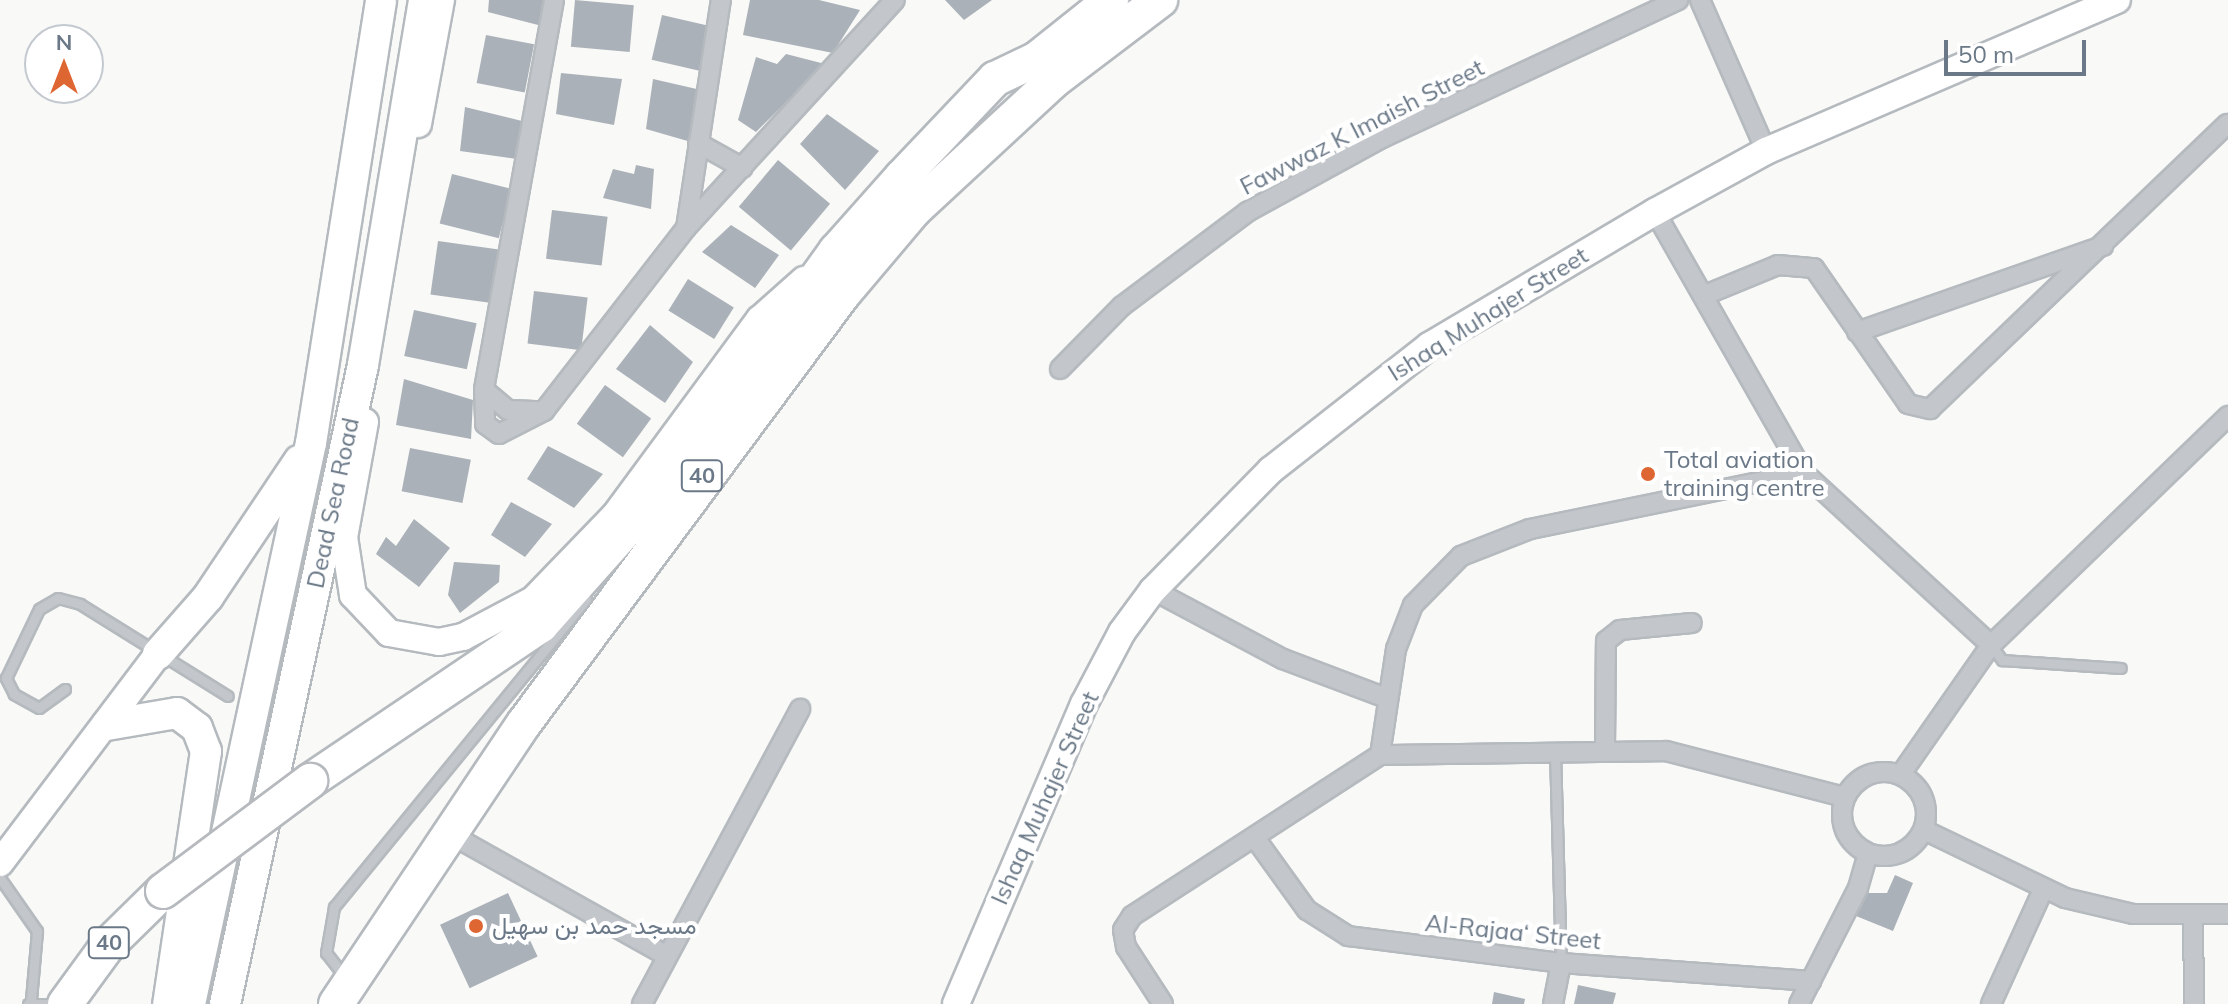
<!DOCTYPE html>
<html>
<head>
<meta charset="utf-8">
<style>
  body { margin:0 }
  #map { position:relative; width:2228px; height:1004px; overflow:hidden; background:#f9f9f7; font-family:Mulish,Vazirmatn,sans-serif }
  div>[style] { position:absolute }
  .building>* { inset:0; background:#aab1b8; transform-origin:0 0 }
  .roads { filter:drop-shadow(2px 0 #b5babf) drop-shadow(-2px 0 #b5babf) drop-shadow(0 2px #b5babf) drop-shadow(0 -2px #b5babf) }
  .lane>* { height:9px; margin:-4.5px; padding:0 4.5px; transform-origin:4.5px; border-radius:4.5px; background:#c3c6ca }
  .street>* { height:18px; margin:-9px; padding:0 9px; transform-origin:9px; border-radius:9px; background:#c3c6ca }
  .street>.ring { margin:-9px; padding:0; box-sizing:content-box; background:none; border:18px solid #c3c6ca; border-radius:50% }
  .secondary>* { height:26px; margin:-13px; padding:0 13px; transform-origin:13px; border-radius:13px; background:#fff }
  .primary>* { height:30px; margin:-15px; padding:0 15px; transform-origin:15px; border-radius:15px; background:#fff }
  .highway>* { height:34px; margin:-17px; padding:0 17px; transform-origin:17px; border-radius:17px; background:#fff }
  .bridges { filter:drop-shadow(2px 0 #b6b9bd) drop-shadow(-2px 0 #b6b9bd) drop-shadow(0 2px #b6b9bd) drop-shadow(0 -2px #b6b9bd) }
  .highway-bridge>* { height:34px; margin:-17px; padding:0 17px; transform-origin:17px; border-radius:17px; background:#fff }
  .dots>* { width:22px; height:22px; translate:-50% -50%; box-sizing:border-box; border:4px solid #fff; border-radius:50% }
  span { translate:-50% -50%; white-space:nowrap; text-align:center; line-height:1.15; -webkit-text-stroke:8px #fff; paint-order:stroke }
  .shield-label span { padding:2px 6px; background:#fff; border:2px solid; border-radius:6px; -webkit-text-stroke-width:0 }
  .shield-label { font-size:22px; color:#6a7887; font-weight:700 }
  .street-label { font-size:24px; color:#6a7887 }
  .poi-label { font-size:24px; color:#6a7887 }
  .left { translate:0 -50%; text-align:left }
  .north { position:absolute; left:24px; top:24px; width:80px; height:80px; box-sizing:border-box; background:#fff; border:2px solid #c3c9cf; border-radius:50%; rotate:0deg; font-size:22px; font-weight:700; line-height:32px; text-align:center; color:#6a7887 }
  .north::after { content:''; display:block; margin:auto; width:28px; height:36px; background:#de6633; clip-path:polygon(50% 0,100% 100%,50% 72%,0 100%) }
  .scale { position:absolute; left:1944px; top:40px; width:142px; height:36px; box-sizing:border-box; border:4px solid #6a7887; border-top:0; padding-left:10px; font-size:24px; line-height:28px; white-space:nowrap; color:#6a7887; -webkit-text-stroke:6px #fff; paint-order:stroke }
</style>
</head>
<body>
<div id="map">
  <div class="building">
    <i style="clip-path:polygon(489px 0,546px 0,542px 26px,488px 12px)"></i>
    <i style="left:575px;top:0;width:59px;height:47px;rotate:5deg"></i>
    <i style="clip-path:polygon(750px 0,819px 0,860px 10px,833px 53px,743px 35px)"></i>
    <i style="clip-path:polygon(945px 0,992px 0,964px 20px)"></i>
    <i style="left:662px;top:15px;width:49px;height:46px;rotate:13deg"></i>
    <i style="left:486px;top:35px;width:49px;height:49px;rotate:11deg"></i>
    <i style="clip-path:polygon(786px 54px,825px 64px,756px 132px,738px 120px,756px 57px,777px 64px)"></i>
    <i style="clip-path:polygon(561px 73px,622px 79px,614px 125px,556px 114px)"></i>
    <i style="clip-path:polygon(653px 79px,701px 90px,691px 142px,646px 129px)"></i>
    <i style="clip-path:polygon(465px 107px,526px 122px,517px 159px,460px 151px)"></i>
    <i style="clip-path:polygon(827px 114px,879px 151px,845px 190px,800px 144px)"></i>
    <i style="left:778px;top:160px;width:68px;height:61px;rotate:40deg"></i>
    <i style="clip-path:polygon(636px 165px,654px 169px,651px 209px,603px 198px,613px 169px,634px 174px)"></i>
    <i style="left:452px;top:174px;width:61px;height:51px;rotate:14deg"></i>
    <i style="left:552px;top:210px;width:56px;height:49px;rotate:7deg"></i>
    <i style="clip-path:polygon(731px 225px,779px 255px,755px 288px,702px 252px)"></i>
    <i style="left:438px;top:241px;width:67px;height:54px;rotate:8deg"></i>
    <i style="left:688px;top:279px;width:54px;height:37px;rotate:32deg"></i>
    <i style="left:534px;top:291px;width:54px;height:53px;rotate:7deg"></i>
    <i style="left:414px;top:310px;width:64px;height:47px;rotate:12deg"></i>
    <i style="clip-path:polygon(650px 325px,693px 362px,665px 403px,616px 369px)"></i>
    <i style="clip-path:polygon(404px 379px,473px 400px,471px 439px,396px 425px)"></i>
    <i style="left:605px;top:385px;width:57px;height:48px;rotate:36deg"></i>
    <i style="clip-path:polygon(548px 446px,603px 474px,574px 508px,527px 479px)"></i>
    <i style="left:410px;top:448px;width:62px;height:44px;rotate:11deg"></i>
    <i style="clip-path:polygon(511px 502px,552px 524px,525px 557px,491px 535px)"></i>
    <i style="clip-path:polygon(414px 519px,450px 548px,419px 587px,376px 554px,386px 537px,396px 546px)"></i>
    <i style="clip-path:polygon(454px 562px,500px 565px,499px 582px,460px 613px,448px 595px)"></i>
    <i style="clip-path:polygon(1895px 875px,1913px 883px,1893px 931px,1856px 916px,1866px 893px,1887px 893px)"></i>
    <i style="left:508px;top:893px;width:70px;height:75px;rotate:65deg"></i>
    <i style="clip-path:polygon(1578px 985px,1616px 993px,1613px 1004px,1574px 1004px)"></i>
    <i style="clip-path:polygon(1494px 992px,1525px 999px,1524px 1004px,1492px 1004px)"></i>
  </div>
  <div class="roads">
    <div class="lane">
      <i style="left:1991px;top:645px;width:19px;rotate:54deg"></i>
      <i style="left:2002px;top:660px;width:119px;rotate:3.8deg"></i>
      <i style="left:65px;top:689px;width:32px;rotate:144deg"></i>
      <i style="left:39px;top:708px;width:29px;rotate:-151deg"></i>
      <i style="left:14px;top:694px;width:18px;rotate:-117deg"></i>
      <i style="left:6px;top:678px;width:76px;rotate:-64.4deg"></i>
      <i style="left:39px;top:609px;width:22px;rotate:-30deg"></i>
      <i style="left:58px;top:598px;width:23px;rotate:15deg"></i>
      <i style="left:80px;top:604px;width:174px;rotate:31.9deg"></i>
      <i style="left:1555px;top:751px;width:212px;rotate:88.4deg"></i>
      <i style="left:0;top:878px;width:65px;rotate:55.1deg"></i>
      <i style="left:37px;top:931px;width:69px;rotate:95deg"></i>
      <i style="left:345px;top:977px;width:31px;rotate:-128deg"></i>
      <i style="left:326px;top:953px;width:47px;rotate:-80.1deg"></i>
      <i style="left:334px;top:907px;width:398px;rotate:-50.7deg"></i>
      <i style="left:28px;top:1004px;width:18px"></i>
    </div>
    <div class="street">
      <i style="left:554px;top:0;width:396px;rotate:100.2deg"></i>
      <i style="left:484px;top:390px;width:34px;rotate:88deg"></i>
      <i style="left:485px;top:424px;width:17px;rotate:36deg"></i>
      <i style="left:499px;top:434px;width:51px;rotate:-27.1deg"></i>
      <i style="left:544px;top:411px;width:232px;rotate:-52.2deg"></i>
      <i style="left:686px;top:228px;width:309px;rotate:-47.5deg"></i>
      <i style="left:1700px;top:0;width:165px;rotate:66.4deg"></i>
      <i style="left:698px;top:143px;width:51px;rotate:29.1deg"></i>
      <i style="left:1655px;top:212px;width:301px;rotate:60.3deg"></i>
      <i style="left:1804px;top:473px;width:254px;rotate:42.6deg"></i>
      <i style="left:686px;top:228px;width:231px;rotate:-81.3deg"></i>
      <i style="left:1705px;top:295px;width:79px;rotate:-22.3deg"></i>
      <i style="left:1778px;top:265px;width:36px;rotate:5deg"></i>
      <i style="left:1814px;top:268px;width:165px;rotate:55.3deg"></i>
      <i style="left:1908px;top:404px;width:23px;rotate:13deg"></i>
      <i style="left:1930px;top:409px;width:412px;rotate:-43.8deg"></i>
      <i style="left:1857px;top:332px;width:261px;rotate:-19.3deg"></i>
      <i style="left:1060px;top:369px;width:88px;rotate:-45.5deg"></i>
      <i style="left:1122px;top:306px;width:156px;rotate:-36.9deg"></i>
      <i style="left:1247px;top:212px;width:154px;rotate:-28.7deg"></i>
      <i style="left:1382px;top:138px;width:327px;rotate:-25deg"></i>
      <i style="left:484px;top:390px;width:31px;rotate:40deg"></i>
      <i style="left:508px;top:410px;width:33px;rotate:2deg"></i>
      <i style="left:1153px;top:590px;width:147px;rotate:28deg"></i>
      <i style="left:1283px;top:659px;width:110px;rotate:20.7deg"></i>
      <i style="left:1605px;top:748px;width:107px;rotate:-89.5deg"></i>
      <i style="left:1606px;top:641px;width:18px;rotate:-38deg"></i>
      <i style="left:1620px;top:630px;width:72px;rotate:-5.6deg"></i>
      <i style="left:1380px;top:755px;width:107px;rotate:-81.4deg"></i>
      <i style="left:1396px;top:649px;width:47px;rotate:-68.9deg"></i>
      <i style="left:1413px;top:605px;width:69px;rotate:-45.6deg"></i>
      <i style="left:1461px;top:556px;width:74px;rotate:-21.4deg"></i>
      <i style="left:1530px;top:529px;width:280px;rotate:-11.6deg"></i>
      <i class="ring" style="left:1842px;top:772px;width:66px;height:66px"></i>
      <i style="left:1901px;top:774px;width:157px;rotate:-55.1deg"></i>
      <i style="left:1991px;top:645px;width:330px;rotate:-44deg"></i>
      <i style="left:1924px;top:830px;width:157px;rotate:25.7deg"></i>
      <i style="left:2065px;top:898px;width:70px;rotate:13.2deg"></i>
      <i style="left:2133px;top:914px;width:95px"></i>
      <i style="left:450px;top:834px;width:245px;rotate:29.3deg"></i>
      <i style="left:1255px;top:838px;width:89px;rotate:54.2deg"></i>
      <i style="left:1307px;top:910px;width:49px;rotate:32.4deg"></i>
      <i style="left:1348px;top:936px;width:215px;rotate:7.2deg"></i>
      <i style="left:1561px;top:963px;width:251px;rotate:4.1deg"></i>
      <i style="left:2193px;top:917px;width:87px;rotate:89.3deg"></i>
      <i style="left:642px;top:1004px;width:335px;rotate:-61.8deg"></i>
      <i style="left:1163px;top:1004px;width:68px;rotate:-123deg"></i>
      <i style="left:1126px;top:947px;width:17px;rotate:-100deg"></i>
      <i style="left:1123px;top:930px;width:17px;rotate:-57deg"></i>
      <i style="left:1132px;top:916px;width:296px;rotate:-33deg"></i>
      <i style="left:1380px;top:755px;width:286px;rotate:-0.8deg"></i>
      <i style="left:1666px;top:751px;width:184px;rotate:14.5deg"></i>
      <i style="left:1553px;top:1004px;width:42px;rotate:-79deg"></i>
      <i style="left:1799px;top:1004px;width:130px;rotate:-63deg"></i>
      <i style="left:1858px;top:888px;width:35px;rotate:-74deg"></i>
      <i style="left:1991px;top:1004px;width:125px;rotate:-65.5deg"></i>
    </div>
    <div class="secondary">
      <i style="left:418px;top:124px;width:126px;rotate:-79.5deg"></i>
      <i style="left:365px;top:422px;width:117px;rotate:100.3deg"></i>
      <i style="left:344px;top:537px;width:59px;rotate:81.2deg"></i>
      <i style="left:353px;top:595px;width:52px;rotate:46.5deg"></i>
      <i style="left:389px;top:633px;width:51px;rotate:10.2deg"></i>
      <i style="left:439px;top:642px;width:25px;rotate:-12deg"></i>
      <i style="left:463px;top:637px;width:79px;rotate:-27.9deg"></i>
      <i style="left:533px;top:600px;width:120px;rotate:-46deg"></i>
      <i style="left:616px;top:514px;width:242px;rotate:-53.6deg"></i>
      <i style="left:760px;top:319px;width:59px;rotate:-41.6deg"></i>
      <i style="left:0;top:863px;width:262px;rotate:-52.9deg"></i>
      <i style="left:956px;top:1004px;width:326px;rotate:-66.9deg"></i>
      <i style="left:1084px;top:704px;width:81px;rotate:-62.2deg"></i>
      <i style="left:1122px;top:632px;width:52px;rotate:-53.6deg"></i>
      <i style="left:1153px;top:590px;width:168px;rotate:-45.5deg"></i>
      <i style="left:1271px;top:470px;width:201px;rotate:-38.1deg"></i>
      <i style="left:1429px;top:346px;width:263px;rotate:-30.7deg"></i>
      <i style="left:1655px;top:212px;width:127px;rotate:-28.8deg"></i>
      <i style="left:1766px;top:151px;width:382px;rotate:-23.3deg"></i>
    </div>
    <div class="primary">
      <i style="left:158px;top:654px;width:76px;rotate:-48.7deg"></i>
      <i style="left:208px;top:597px;width:164px;rotate:-56.2deg"></i>
      <i style="left:107px;top:725px;width:71px;rotate:-9.7deg"></i>
      <i style="left:177px;top:713px;width:25px;rotate:37deg"></i>
      <i style="left:197px;top:728px;width:25px;rotate:69deg"></i>
      <i style="left:206px;top:751px;width:256px;rotate:98.5deg"></i>
      <i style="left:190px;top:1004px;width:574px;rotate:-77.83deg"></i>
      <i style="left:311px;top:443px;width:448px;rotate:-81deg"></i>
      <i style="left:225px;top:1004px;width:654px;rotate:-77.81deg"></i>
      <i style="left:363px;top:365px;width:370px;rotate:-80.5deg"></i>
    </div>
    <div class="highway">
      <i style="left:310px;top:781px;width:279px;rotate:-34deg"></i>
      <i style="left:541px;top:625px;width:198px;rotate:-48.3deg"></i>
      <i style="left:673px;top:477px;width:279px;rotate:-54.2deg"></i>
      <i style="left:836px;top:251px;width:98px;rotate:-48.3deg"></i>
      <i style="left:901px;top:178px;width:137px;rotate:-46.5deg"></i>
      <i style="left:995px;top:79px;width:47px;rotate:-25.5deg"></i>
      <i style="left:1037px;top:59px;width:95px;rotate:-38.6deg"></i>
      <i style="left:65px;top:1004px;width:73px;rotate:-53.9deg"></i>
      <i style="left:108px;top:945px;width:77px;rotate:-44.5deg"></i>
      <i style="left:336px;top:1004px;width:339px;rotate:-56.2deg"></i>
      <i style="left:525px;top:722px;width:533px;rotate:-53.39deg"></i>
      <i style="left:843px;top:294px;width:110px;rotate:-49.8deg"></i>
      <i style="left:914px;top:210px;width:188px;rotate:-42.8deg"></i>
      <i style="left:1052px;top:82px;width:136px;rotate:-37.2deg"></i>
    </div>
  </div>
  <div class="bridges">
    <div class="highway-bridge">
      <i style="left:163px;top:891px;width:184px;rotate:-36.8deg"></i>
    </div>
  </div>
  <div class="dots">
    <i style="left:1648px;top:474px;background:#de6633"></i>
    <i style="left:476px;top:926px;background:#de6633"></i>
  </div>
  <div class="shield-label">
    <span style="left:702px;top:476px">40</span>
    <span style="left:109px;top:943px">40</span>
  </div>
  <div class="street-label">
    <span style="left:1362px;top:127px;rotate:-27deg">Fawwaz K Imaish Street</span>
    <span style="left:1488px;top:314px;rotate:-32deg">Ishaq Muhajer Street</span>
    <span style="left:333px;top:503px;rotate:-78deg">Dead Sea Road</span>
    <span style="left:1045px;top:798px;rotate:-66deg">Ishaq Muhajer Street</span>
    <span style="left:1513px;top:932px;rotate:6deg">Al-Rajaa‘ Street</span>
  </div>
  <div class="poi-label">
    <span class="left" style="left:1664px;top:474px">Total aviation<br>training centre</span>
    <span class="left" style="left:492px;top:926px">مسجد حمد بن سهيل</span>
  </div>
  <div class="north">N</div>
  <div class="scale">50 m</div>
</div>
</body>
</html>
